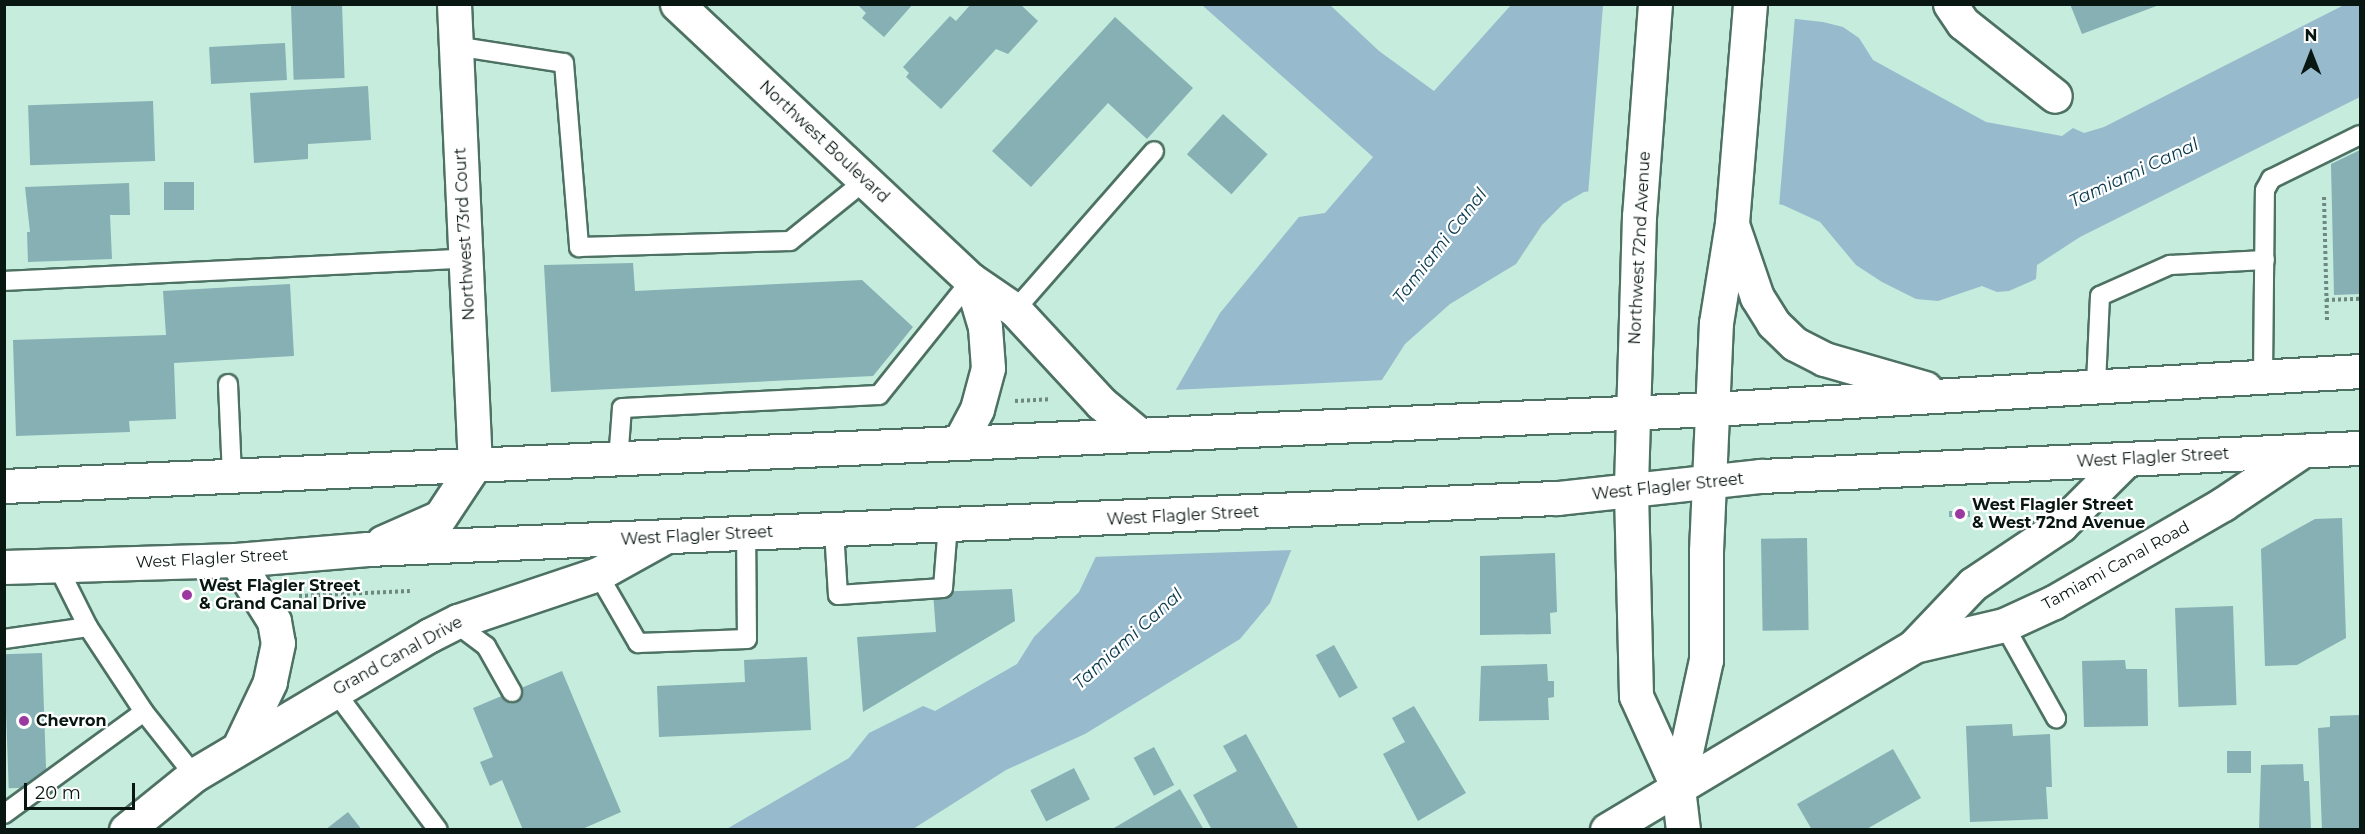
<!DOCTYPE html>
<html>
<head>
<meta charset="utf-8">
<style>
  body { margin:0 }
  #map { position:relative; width:2365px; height:834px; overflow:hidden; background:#c5ecdd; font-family:Montserrat,sans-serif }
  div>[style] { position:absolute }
  .water>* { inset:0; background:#98bacd }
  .pier>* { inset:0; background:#c5ecdd }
  .building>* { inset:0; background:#86b0b3; transform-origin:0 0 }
  .path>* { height:4px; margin-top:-2px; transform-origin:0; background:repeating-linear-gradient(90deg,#6d887e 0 3px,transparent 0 6px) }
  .roads { filter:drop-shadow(2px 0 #4d7163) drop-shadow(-2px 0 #4d7163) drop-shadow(0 2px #4d7163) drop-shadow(0 -2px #4d7163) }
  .lane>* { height:18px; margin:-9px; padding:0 9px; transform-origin:9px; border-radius:9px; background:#fff }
  .street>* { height:33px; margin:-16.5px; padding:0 16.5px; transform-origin:16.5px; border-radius:16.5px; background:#fff }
  .secondary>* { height:33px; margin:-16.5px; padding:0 16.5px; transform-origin:16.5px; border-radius:16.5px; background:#fff }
  .dots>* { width:16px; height:16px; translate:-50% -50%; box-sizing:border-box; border:3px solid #fff; border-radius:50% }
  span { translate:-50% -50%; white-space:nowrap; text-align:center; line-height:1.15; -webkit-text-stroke:4.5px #fff; paint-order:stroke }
  .street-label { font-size:16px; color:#091712 }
  .poi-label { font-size:16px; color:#091712; font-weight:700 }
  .left { translate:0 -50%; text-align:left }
  .water-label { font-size:18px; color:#08394d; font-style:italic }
  .frame { position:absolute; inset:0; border:6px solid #091712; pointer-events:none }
  .north { position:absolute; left:2281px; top:24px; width:60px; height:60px; -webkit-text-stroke:4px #fff; paint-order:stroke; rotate:0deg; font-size:16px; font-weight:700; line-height:24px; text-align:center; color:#091712 }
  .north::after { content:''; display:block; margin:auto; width:21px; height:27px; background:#091712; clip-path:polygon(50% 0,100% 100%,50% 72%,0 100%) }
  .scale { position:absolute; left:24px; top:783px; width:111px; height:27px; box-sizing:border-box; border:3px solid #091712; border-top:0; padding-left:8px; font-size:18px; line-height:21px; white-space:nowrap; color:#091712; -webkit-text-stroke:4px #fff; paint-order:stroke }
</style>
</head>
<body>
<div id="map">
  <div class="water">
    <i style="clip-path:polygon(1202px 5px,1330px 5px,1379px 51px,1434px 91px,1511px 5px,1667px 5px,1823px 22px,1843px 27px,1859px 38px,1873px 60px,1986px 122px,2062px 136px,2073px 128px,2084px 133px,2104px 127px,2344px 5px,2360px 5px,2360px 97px,2080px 237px,2037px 265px,2036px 279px,2009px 291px,1997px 292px,1982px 286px,1938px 301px,1916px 299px,1882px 282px,1856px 265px,1820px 222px,1783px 205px,1671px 181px,1584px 192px,1563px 204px,1542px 225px,1516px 264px,1450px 304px,1405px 344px,1380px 383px,1290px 553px,1270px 603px,1240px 639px,1085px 734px,1006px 770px,913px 829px,725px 830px,849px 758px,869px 733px,923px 706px,935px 711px,1017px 664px,1034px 637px,1079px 592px,1174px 393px,1220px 313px,1299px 217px,1325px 213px,1373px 157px)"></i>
  </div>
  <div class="pier">
    <i style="clip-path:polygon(1699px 4px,1795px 16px,1779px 207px,1671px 184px,1588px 195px,1603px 5px)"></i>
    <i style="clip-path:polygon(1385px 380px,1295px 550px,1092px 557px,1172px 390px)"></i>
  </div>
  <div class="building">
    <i style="left:342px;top:4px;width:74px;height:51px;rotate:88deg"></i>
    <i style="clip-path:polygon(857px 4px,913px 4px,884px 37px,862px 18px,866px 13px)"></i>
    <i style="clip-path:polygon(971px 4px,1020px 4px,1038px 21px,1008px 54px,996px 49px,941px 109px,906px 77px,909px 73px,903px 67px,950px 16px,956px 21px)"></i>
    <i style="clip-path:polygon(2070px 4px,2159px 4px,2159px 5px,2082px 34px)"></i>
    <i style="clip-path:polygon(1115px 17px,1193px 88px,1147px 139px,1108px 103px,1031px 187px,992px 151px)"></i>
    <i style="left:285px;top:43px;width:37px;height:76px;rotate:87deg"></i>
    <i style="clip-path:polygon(368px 86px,371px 140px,308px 144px,308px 159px,254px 163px,250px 93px)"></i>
    <i style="left:153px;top:101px;width:60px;height:125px;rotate:88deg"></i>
    <i style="left:1223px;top:114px;width:60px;height:54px;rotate:42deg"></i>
    <i style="clip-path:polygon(2360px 150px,2360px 294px,2334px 295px,2331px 164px)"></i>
    <i style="left:194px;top:182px;width:28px;height:30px;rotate:90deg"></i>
    <i style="clip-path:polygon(129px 183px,130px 215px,110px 215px,112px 259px,28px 262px,27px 232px,30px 232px,25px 187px)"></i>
    <i style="clip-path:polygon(633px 263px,635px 291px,862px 280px,913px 327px,873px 376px,551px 392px,544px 265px)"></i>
    <i style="clip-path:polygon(290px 284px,294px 356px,174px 363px,176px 419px,129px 421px,130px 432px,16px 436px,13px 340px,166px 335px,163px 291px)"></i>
    <i style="left:1949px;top:511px;width:21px;height:6px"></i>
    <i style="clip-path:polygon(2342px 518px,2346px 638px,2297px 665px,2265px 666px,2261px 549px,2315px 519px)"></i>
    <i style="left:1807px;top:538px;width:92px;height:46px;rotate:89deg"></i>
    <i style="clip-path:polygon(1555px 553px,1557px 612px,1550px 613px,1551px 634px,1480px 635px,1480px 556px)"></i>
    <i style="clip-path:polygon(1012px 589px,1015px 621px,863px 712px,857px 637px,936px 632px,933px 592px)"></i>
    <i style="left:2233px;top:606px;width:99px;height:58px;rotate:88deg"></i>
    <i style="left:1334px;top:645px;width:49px;height:21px;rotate:61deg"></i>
    <i style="left:42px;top:653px;width:134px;height:38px;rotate:88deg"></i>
    <i style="clip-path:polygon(807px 657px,811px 730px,659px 737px,657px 686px,745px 682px,744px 660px)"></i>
    <i style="clip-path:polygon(2125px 660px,2126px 669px,2147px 669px,2148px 726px,2084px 727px,2082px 661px)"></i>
    <i style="clip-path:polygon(1547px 664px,1548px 681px,1554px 681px,1554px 697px,1548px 698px,1549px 720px,1479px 721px,1481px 666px)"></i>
    <i style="clip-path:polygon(562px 671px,621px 812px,580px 830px,523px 830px,502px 780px,490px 786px,480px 762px,493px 757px,473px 708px)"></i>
    <i style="clip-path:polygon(1414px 706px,1466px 793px,1418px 821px,1383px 754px,1405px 742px,1392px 718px)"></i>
    <i style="clip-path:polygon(2360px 715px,2360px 830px,2322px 830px,2318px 728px,2330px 727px,2330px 716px)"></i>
    <i style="clip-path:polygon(2012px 724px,2013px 736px,2050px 734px,2052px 787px,2046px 787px,2048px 819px,1970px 822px,1966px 726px)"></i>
    <i style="clip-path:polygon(1246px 734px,1299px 830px,1212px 830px,1193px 795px,1237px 771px,1223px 746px)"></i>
    <i style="left:1154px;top:747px;width:43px;height:23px;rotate:62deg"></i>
    <i style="clip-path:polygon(1893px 749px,1921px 798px,1865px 830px,1812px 830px,1797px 804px)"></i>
    <i style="left:2227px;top:751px;width:24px;height:22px"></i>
    <i style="clip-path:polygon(2303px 764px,2304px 781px,2309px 781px,2311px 830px,2259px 830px,2261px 765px)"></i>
    <i style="left:1074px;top:768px;width:35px;height:49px;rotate:63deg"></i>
    <i style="clip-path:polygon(1180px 789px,1204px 830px,1115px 830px,1114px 828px)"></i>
    <i style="clip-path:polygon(348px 812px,362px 830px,325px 830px)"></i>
  </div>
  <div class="path">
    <i style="left:2324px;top:197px;width:123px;rotate:88.6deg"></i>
    <i style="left:2326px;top:300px;width:34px;rotate:-2deg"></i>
    <i style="left:1015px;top:401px;width:34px;rotate:-3deg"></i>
    <i style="left:299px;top:596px;width:111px;rotate:-2.6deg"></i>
  </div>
  <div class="roads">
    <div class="lane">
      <i style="left:455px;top:46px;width:110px;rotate:8.9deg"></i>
      <i style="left:564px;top:63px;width:185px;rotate:85.3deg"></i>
      <i style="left:579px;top:247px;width:211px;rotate:-1.6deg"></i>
      <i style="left:790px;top:241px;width:97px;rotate:-38.8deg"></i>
      <i style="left:4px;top:281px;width:464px;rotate:-2.8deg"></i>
      <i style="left:1015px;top:310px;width:211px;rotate:-48.8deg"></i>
      <i style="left:2263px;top:375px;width:185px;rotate:-89.4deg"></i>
      <i style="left:2265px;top:190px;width:13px;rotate:-61deg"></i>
      <i style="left:2271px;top:179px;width:99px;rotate:-26.3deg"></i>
      <i style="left:228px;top:384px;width:90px;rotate:87.5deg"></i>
      <i style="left:2096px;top:384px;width:88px;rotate:-87.4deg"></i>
      <i style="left:2100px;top:296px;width:77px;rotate:-23.9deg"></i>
      <i style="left:2170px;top:265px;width:95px;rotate:-3deg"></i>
      <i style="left:618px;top:461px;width:53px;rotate:-85.7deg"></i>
      <i style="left:622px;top:408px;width:257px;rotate:-2.9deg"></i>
      <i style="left:879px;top:395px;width:147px;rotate:-51.3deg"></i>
      <i style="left:834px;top:530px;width:65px;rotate:86.5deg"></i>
      <i style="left:838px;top:595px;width:105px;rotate:-3.8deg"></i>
      <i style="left:943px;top:588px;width:64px;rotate:-85.5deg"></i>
      <i style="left:57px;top:565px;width:69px;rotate:63.4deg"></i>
      <i style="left:88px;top:627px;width:102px;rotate:56.6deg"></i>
      <i style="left:144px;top:712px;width:80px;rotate:51.6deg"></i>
      <i style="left:598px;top:574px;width:80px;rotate:59.9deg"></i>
      <i style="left:638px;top:643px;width:109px;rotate:-2.1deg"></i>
      <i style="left:747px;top:639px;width:105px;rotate:-90.5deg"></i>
      <i style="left:454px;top:622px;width:40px;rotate:37deg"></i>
      <i style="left:486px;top:646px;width:53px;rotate:60.5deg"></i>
      <i style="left:2004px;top:625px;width:107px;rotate:60.8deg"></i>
      <i style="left:4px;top:639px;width:85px;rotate:-8.1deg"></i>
      <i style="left:334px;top:690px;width:174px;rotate:53.4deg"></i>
      <i style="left:4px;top:814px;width:173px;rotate:-36.1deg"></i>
    </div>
    <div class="street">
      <i style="left:454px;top:4px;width:460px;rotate:87.4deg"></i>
      <i style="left:677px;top:4px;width:403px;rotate:43.2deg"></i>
      <i style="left:971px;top:280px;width:53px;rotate:34.3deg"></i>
      <i style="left:1015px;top:310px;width:127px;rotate:47.2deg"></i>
      <i style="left:1101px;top:403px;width:45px;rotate:39.6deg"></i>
      <i style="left:1950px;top:4px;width:23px;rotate:56deg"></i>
      <i style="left:1963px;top:23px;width:117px;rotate:38.4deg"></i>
      <i style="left:959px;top:443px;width:38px;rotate:-62deg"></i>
      <i style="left:977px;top:409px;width:42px;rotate:-75deg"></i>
      <i style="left:988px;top:368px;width:41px;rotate:-94.2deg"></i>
      <i style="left:985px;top:327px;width:49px;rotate:-106.6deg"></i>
      <i style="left:236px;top:560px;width:72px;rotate:58.1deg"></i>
      <i style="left:274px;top:621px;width:22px;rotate:80deg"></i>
      <i style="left:278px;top:643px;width:40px;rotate:102deg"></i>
      <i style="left:270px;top:682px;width:72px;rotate:115.5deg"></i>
      <i style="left:1914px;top:646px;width:92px;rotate:-13.1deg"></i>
      <i style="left:2004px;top:625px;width:55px;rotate:-24.7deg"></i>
      <i style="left:2054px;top:602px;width:195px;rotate:-30.1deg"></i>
      <i style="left:2223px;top:504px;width:95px;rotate:-33.9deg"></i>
      <i style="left:126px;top:830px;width:87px;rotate:-39deg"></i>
      <i style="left:194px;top:775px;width:274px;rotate:-30.7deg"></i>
      <i style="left:430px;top:635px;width:31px;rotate:-27deg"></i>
      <i style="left:458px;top:621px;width:148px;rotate:-18.6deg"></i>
      <i style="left:598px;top:574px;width:74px;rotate:-29deg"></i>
      <i style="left:1607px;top:830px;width:358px;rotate:-30.9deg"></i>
      <i style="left:1914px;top:646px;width:86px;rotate:-46.4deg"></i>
      <i style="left:1973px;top:584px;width:106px;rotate:-33.8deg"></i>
      <i style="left:2061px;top:525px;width:92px;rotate:-45deg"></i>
    </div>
    <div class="secondary">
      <i style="left:1655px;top:4px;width:213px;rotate:94.3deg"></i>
      <i style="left:1639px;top:216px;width:275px;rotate:91.7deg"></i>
      <i style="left:1631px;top:491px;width:205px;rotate:88.6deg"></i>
      <i style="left:1636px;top:696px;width:101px;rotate:65.5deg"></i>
      <i style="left:1678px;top:788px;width:42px;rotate:83.2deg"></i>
      <i style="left:1733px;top:227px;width:74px;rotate:71.1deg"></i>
      <i style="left:1757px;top:297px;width:31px;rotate:58deg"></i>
      <i style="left:1773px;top:323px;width:30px;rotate:44deg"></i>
      <i style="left:1795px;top:344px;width:33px;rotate:27deg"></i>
      <i style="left:1824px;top:359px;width:105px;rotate:16deg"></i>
      <i style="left:4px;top:486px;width:1711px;rotate:-2.58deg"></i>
      <i style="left:1713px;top:409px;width:648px;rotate:-3.36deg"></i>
      <i style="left:383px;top:542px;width:62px;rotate:-23.7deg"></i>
      <i style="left:440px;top:517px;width:64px;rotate:-56.6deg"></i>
      <i style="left:4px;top:567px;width:232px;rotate:-1.7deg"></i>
      <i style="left:236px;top:560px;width:132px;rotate:-4.8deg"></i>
      <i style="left:368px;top:549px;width:1190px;rotate:-2.46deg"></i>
      <i style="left:1557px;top:498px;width:205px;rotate:-6.2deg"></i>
      <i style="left:1761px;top:476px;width:600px;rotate:-2.68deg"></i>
      <i style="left:1678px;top:788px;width:131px;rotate:-77.7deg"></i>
      <i style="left:1706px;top:660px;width:109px;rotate:-90deg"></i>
      <i style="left:1706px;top:551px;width:228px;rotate:-87.5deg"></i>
      <i style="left:1716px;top:323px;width:101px;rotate:-80.9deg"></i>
      <i style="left:1732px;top:223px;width:220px;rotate:-85.3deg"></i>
    </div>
  </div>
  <div class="dots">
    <i style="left:1960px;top:514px;background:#9b39a0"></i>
    <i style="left:187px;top:595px;background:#9b39a0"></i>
    <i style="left:24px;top:721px;background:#9b39a0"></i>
  </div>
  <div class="street-label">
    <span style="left:824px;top:142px;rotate:43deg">Northwest Boulevard</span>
    <span style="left:465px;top:234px;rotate:-93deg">Northwest 73rd Court</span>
    <span style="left:1640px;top:248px;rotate:-87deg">Northwest 72nd Avenue</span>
    <span style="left:2153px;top:458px;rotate:-3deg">West Flagler Street</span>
    <span style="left:1668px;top:487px;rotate:-6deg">West Flagler Street</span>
    <span style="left:1183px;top:516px;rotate:-3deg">West Flagler Street</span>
    <span style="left:697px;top:536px;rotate:-3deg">West Flagler Street</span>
    <span style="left:212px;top:559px;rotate:-3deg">West Flagler Street</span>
    <span style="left:2116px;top:566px;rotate:-29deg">Tamiami Canal Road</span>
    <span style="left:398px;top:656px;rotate:-29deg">Grand Canal Drive</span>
  </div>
  <div class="poi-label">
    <span class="left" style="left:1972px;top:514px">West Flagler Street<br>&amp; West 72nd Avenue</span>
    <span class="left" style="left:199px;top:595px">West Flagler Street<br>&amp; Grand Canal Drive</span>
    <span class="left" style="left:36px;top:721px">Chevron</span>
  </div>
  <div class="water-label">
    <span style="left:2134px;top:173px;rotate:-25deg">Tamiami Canal</span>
    <span style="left:1440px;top:246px;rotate:-52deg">Tamiami Canal</span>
    <span style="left:1128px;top:639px;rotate:-42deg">Tamiami Canal</span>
  </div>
  <div class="frame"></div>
  <div class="north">N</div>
  <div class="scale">20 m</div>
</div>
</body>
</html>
